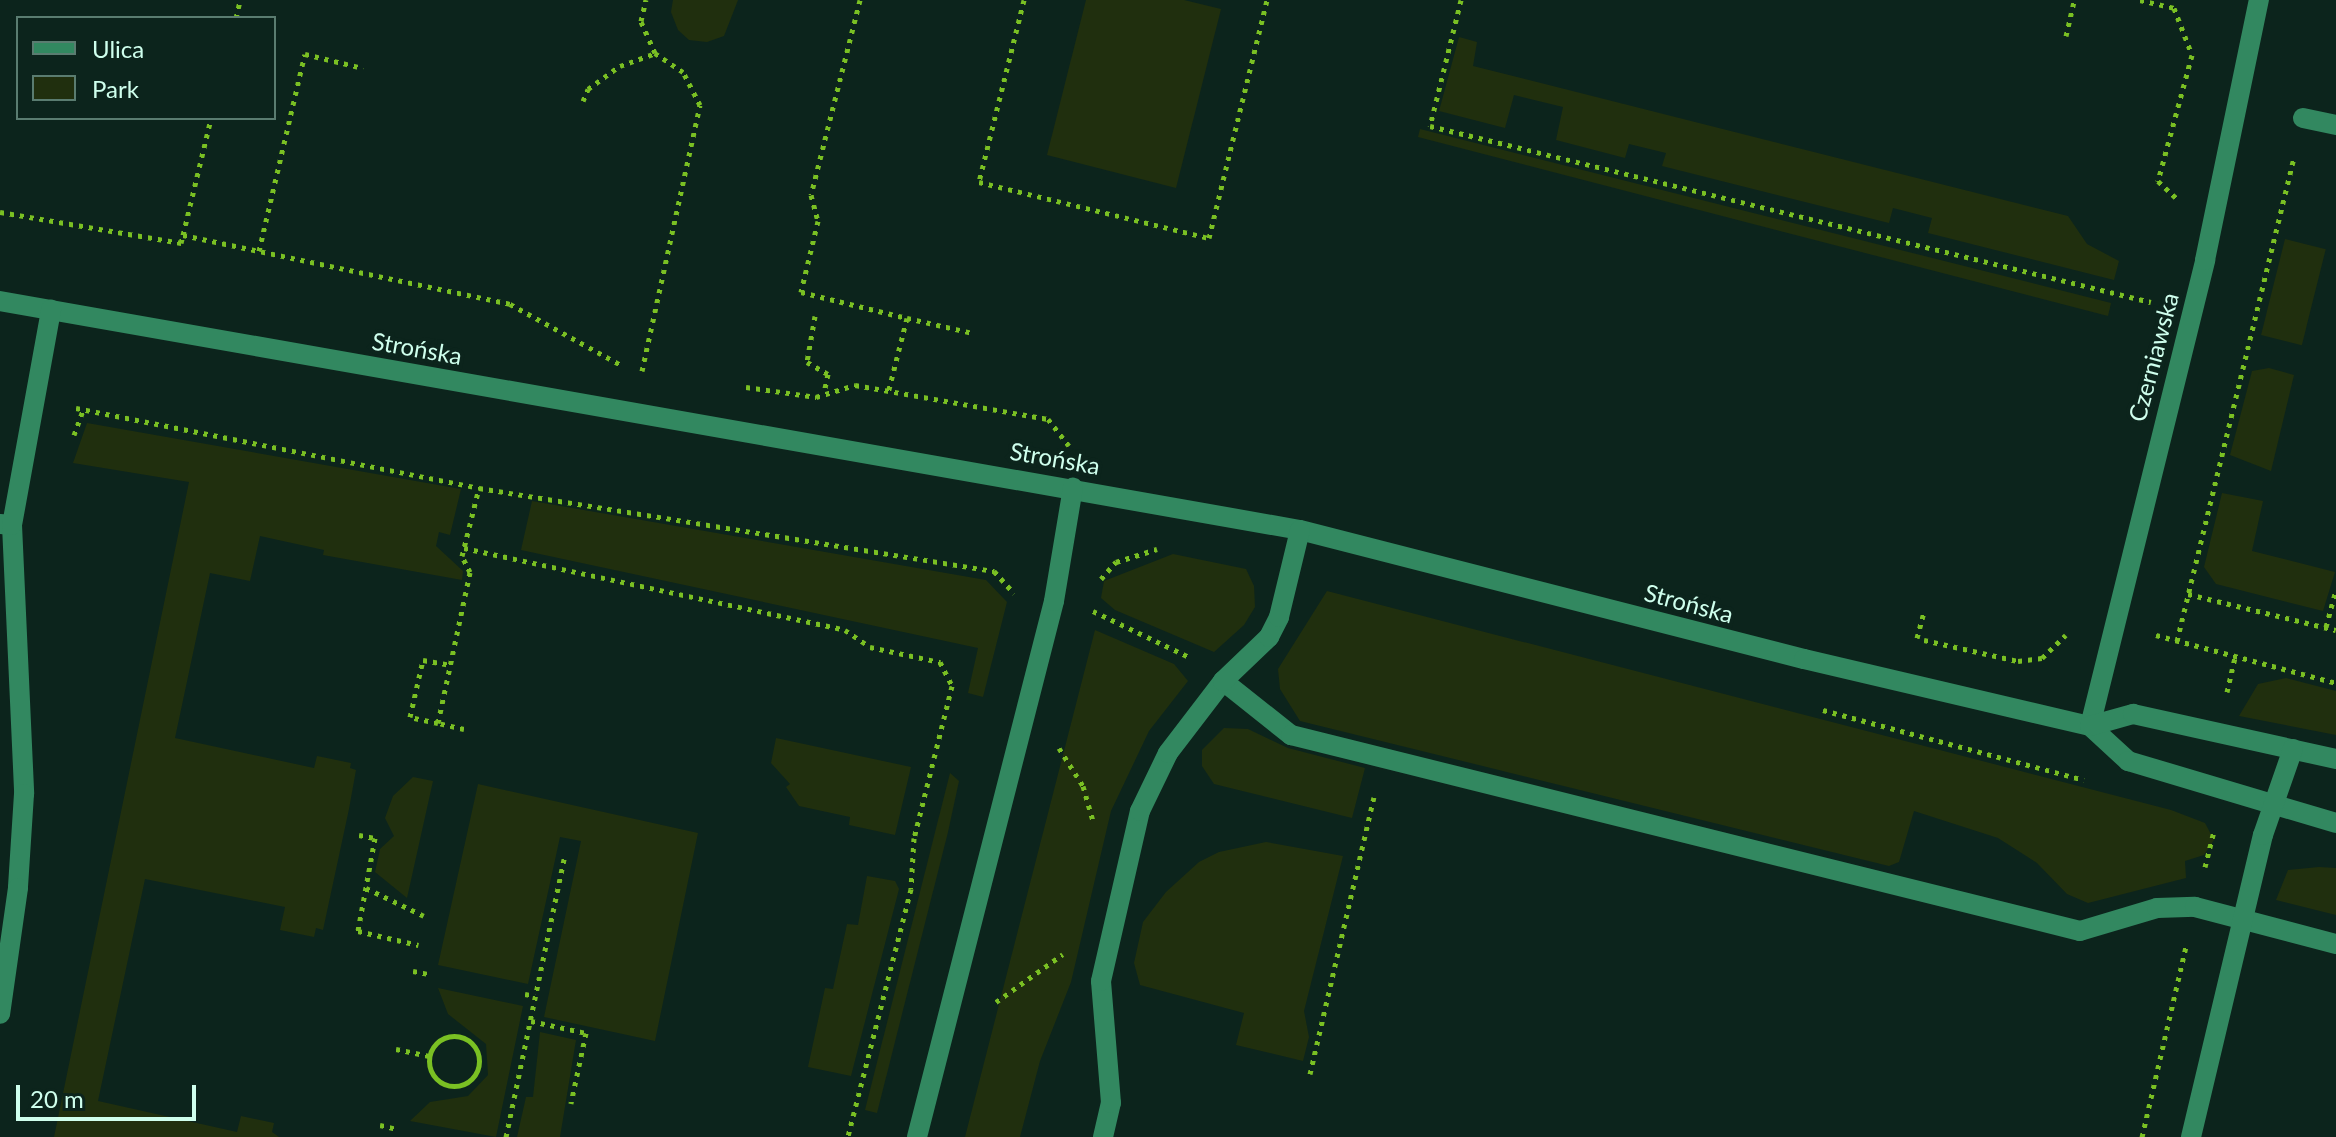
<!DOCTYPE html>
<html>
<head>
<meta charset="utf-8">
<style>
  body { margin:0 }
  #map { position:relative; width:2336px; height:1137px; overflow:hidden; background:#0c241c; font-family:Lato,sans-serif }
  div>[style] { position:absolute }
  .green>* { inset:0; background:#202f0e; transform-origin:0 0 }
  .path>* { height:5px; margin-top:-2.5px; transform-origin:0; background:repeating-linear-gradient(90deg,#7ac023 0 4px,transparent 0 10px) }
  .path>.ring { margin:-2.5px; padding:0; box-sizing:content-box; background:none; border:5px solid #7ac023; border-radius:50% }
  .minor>* { height:20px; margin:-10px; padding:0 10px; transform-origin:10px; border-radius:10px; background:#328860 }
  span { translate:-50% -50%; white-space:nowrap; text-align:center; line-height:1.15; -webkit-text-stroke:8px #0c241c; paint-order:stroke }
  .street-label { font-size:24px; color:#cfffed }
  .legend { position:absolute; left:16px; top:16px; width:260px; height:104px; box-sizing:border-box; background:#0c241c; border:2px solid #5a7c70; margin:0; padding:10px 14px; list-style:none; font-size:24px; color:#cfffed }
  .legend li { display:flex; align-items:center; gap:16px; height:40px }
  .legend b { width:40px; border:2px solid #5a7c70 }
  .scale { position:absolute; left:16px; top:1085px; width:180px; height:36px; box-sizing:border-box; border:4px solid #cfffed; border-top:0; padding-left:10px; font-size:24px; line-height:28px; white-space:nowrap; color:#cfffed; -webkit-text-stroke:6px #0c241c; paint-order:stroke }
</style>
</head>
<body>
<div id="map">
  <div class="green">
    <i style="clip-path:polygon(673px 0,738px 0,724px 36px,707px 42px,689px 40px,678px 30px,671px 12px)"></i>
    <i style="clip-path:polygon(1086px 0,1184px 0,1221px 9px,1176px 188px,1047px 155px)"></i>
    <i style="clip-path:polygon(1459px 37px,1477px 42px,1473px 66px,2068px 216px,2087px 244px,2119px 261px,2114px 280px,1928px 233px,1932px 218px,1893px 208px,1889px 223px,1662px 166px,1666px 153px,1629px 144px,1625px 158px,1556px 140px,1563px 107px,1514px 95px,1505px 128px,1439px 111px)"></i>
    <i style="clip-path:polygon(1420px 129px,2111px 303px,2108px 316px,1418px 137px)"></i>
    <i style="left:2285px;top:239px;width:42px;height:99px;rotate:14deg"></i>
    <i style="clip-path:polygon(2269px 368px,2294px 375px,2271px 471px,2230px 455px,2252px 371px)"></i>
    <i style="clip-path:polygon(87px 423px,461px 489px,450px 535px,439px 532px,436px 546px,463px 571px,462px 580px,323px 555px,324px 550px,260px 536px,250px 581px,210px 573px,175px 738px,314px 768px,317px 756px,351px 763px,350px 768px,356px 770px,349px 809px,323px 930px,316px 928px,314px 937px,280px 930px,285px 907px,145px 879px,98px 1101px,237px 1132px,241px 1116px,274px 1123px,272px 1132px,279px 1137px,54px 1137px,189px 482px,73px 463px)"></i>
    <i style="clip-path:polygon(2222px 493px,2263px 501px,2252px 551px,2335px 572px,2323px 611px,2216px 584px,2204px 567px)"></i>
    <i style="clip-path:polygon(532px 501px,986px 580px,1007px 602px,983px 697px,968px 693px,978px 648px,521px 550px)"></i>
    <i style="clip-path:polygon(1173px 554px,1246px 569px,1254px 586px,1255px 607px,1244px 625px,1214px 652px,1115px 610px,1101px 598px,1104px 581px)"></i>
    <i style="clip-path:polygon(1327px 591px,2171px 810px,2205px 823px,2214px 840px,2204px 855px,2185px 861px,2186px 878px,2088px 903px,2067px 894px,2037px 863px,1998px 838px,1914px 811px,1899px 862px,1889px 866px,1300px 721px,1280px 689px,1278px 669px)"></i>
    <i style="clip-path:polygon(1095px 630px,1174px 664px,1188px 681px,1149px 731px,1111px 811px,1071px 982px,1040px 1061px,1020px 1137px,965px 1137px)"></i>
    <i style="clip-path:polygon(2286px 678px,2336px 691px,2336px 735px,2239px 716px,2258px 684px)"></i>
    <i style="clip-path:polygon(1224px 728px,1248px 729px,1288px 748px,1365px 768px,1352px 818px,1214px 784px,1202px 766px,1202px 750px)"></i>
    <i style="clip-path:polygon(776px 738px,911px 767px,895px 835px,849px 825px,850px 817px,799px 806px,786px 787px,790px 784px,771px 763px)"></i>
    <i style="clip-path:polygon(950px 773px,959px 781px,948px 832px,877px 1113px,865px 1110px)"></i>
    <i style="clip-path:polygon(413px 777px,433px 781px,407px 898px,375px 872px,380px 849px,394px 836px,385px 818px,393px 796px)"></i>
    <i style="clip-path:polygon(478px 784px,698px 833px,655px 1041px,544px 1017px,581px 841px,560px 837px,528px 984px,438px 965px)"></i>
    <i style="clip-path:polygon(1266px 842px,1343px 856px,1304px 1011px,1309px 1037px,1303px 1061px,1236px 1045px,1244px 1013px,1140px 985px,1134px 963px,1143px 922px,1166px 892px,1199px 862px,1219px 852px)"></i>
    <i style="clip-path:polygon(2319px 867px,2336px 868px,2336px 915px,2276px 900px,2288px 870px)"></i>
    <i style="clip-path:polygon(867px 876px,895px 881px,899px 889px,851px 1076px,808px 1067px,825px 988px,833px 989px,847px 924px,858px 925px)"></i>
    <i style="clip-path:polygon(438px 988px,523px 1006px,496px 1137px,410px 1121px,430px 1102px,468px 1096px,488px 1075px,486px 1044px,448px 1014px)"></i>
    <i style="clip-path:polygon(540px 1032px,576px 1040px,560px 1137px,517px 1137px,526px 1097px,533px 1097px)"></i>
  </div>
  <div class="path">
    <i style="left:860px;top:0;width:201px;rotate:104.1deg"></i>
    <i style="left:811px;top:195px;width:27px;rotate:75deg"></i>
    <i style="left:818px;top:221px;width:73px;rotate:103.5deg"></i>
    <i style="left:801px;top:292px;width:109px;rotate:13.8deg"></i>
    <i style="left:907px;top:318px;width:77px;rotate:104.2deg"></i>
    <i style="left:1024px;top:0;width:187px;rotate:103.9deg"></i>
    <i style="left:979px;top:182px;width:237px;rotate:13.7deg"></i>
    <i style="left:1209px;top:238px;width:245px;rotate:-76.3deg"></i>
    <i style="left:1461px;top:0;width:130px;rotate:103.8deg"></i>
    <i style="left:1430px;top:126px;width:742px;rotate:13.72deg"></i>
    <i style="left:2140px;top:0;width:35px;rotate:13deg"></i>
    <i style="left:2174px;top:8px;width:50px;rotate:69deg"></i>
    <i style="left:2192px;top:55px;width:131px;rotate:105.1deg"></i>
    <i style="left:2158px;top:181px;width:25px;rotate:43deg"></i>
    <i style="left:236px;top:18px;width:18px;rotate:-77deg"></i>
    <i style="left:2066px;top:36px;width:37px;rotate:-77deg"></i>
    <i style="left:583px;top:101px;width:13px;rotate:-67deg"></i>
    <i style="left:588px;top:89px;width:39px;rotate:-36deg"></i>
    <i style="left:620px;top:66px;width:37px;rotate:-20deg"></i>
    <i style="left:0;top:212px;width:184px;rotate:9.7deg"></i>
    <i style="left:181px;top:243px;width:8px;rotate:-76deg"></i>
    <i style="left:183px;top:235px;width:334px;rotate:11.9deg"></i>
    <i style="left:510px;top:304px;width:129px;rotate:28.8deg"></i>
    <i style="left:183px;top:235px;width:120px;rotate:-76.5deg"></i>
    <i style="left:259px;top:251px;width:202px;rotate:-76.9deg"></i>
    <i style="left:305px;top:54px;width:60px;rotate:13.6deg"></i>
    <i style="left:815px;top:316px;width:47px;rotate:99.9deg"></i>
    <i style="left:807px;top:362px;width:24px;rotate:30deg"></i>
    <i style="left:828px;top:374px;width:19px;rotate:102deg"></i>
    <i style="left:907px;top:318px;width:68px;rotate:12.8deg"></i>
    <i style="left:642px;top:371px;width:272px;rotate:-77.7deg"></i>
    <i style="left:700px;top:105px;width:37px;rotate:-117deg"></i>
    <i style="left:683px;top:72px;width:34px;rotate:-146deg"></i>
    <i style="left:655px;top:53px;width:35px;rotate:-114deg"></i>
    <i style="left:641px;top:21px;width:22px;rotate:-77deg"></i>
    <i style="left:746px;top:387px;width:71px;rotate:8.1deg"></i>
    <i style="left:816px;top:397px;width:41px;rotate:-17.1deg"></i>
    <i style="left:855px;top:385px;width:196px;rotate:10deg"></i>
    <i style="left:1048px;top:419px;width:34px;rotate:52deg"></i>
    <i style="left:76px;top:408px;width:411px;rotate:11.2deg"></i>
    <i style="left:479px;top:488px;width:522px;rotate:9.16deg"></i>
    <i style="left:994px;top:571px;width:30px;rotate:48deg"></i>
    <i style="left:74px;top:435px;width:27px;rotate:-70deg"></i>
    <i style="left:464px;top:548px;width:390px;rotate:12.1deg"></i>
    <i style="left:845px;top:630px;width:30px;rotate:34deg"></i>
    <i style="left:870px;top:647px;width:72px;rotate:12.1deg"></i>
    <i style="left:940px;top:662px;width:27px;rotate:63deg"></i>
    <i style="left:952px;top:686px;width:157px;rotate:104deg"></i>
    <i style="left:914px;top:838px;width:51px;rotate:93.4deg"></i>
    <i style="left:911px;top:889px;width:256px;rotate:104.3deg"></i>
    <i style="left:1101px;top:579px;width:23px;rotate:-49deg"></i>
    <i style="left:1116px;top:562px;width:43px;rotate:-17.6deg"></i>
    <i style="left:2188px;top:594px;width:152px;rotate:13.7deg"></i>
    <i style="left:1093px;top:611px;width:106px;rotate:25.6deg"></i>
    <i style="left:2326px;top:627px;width:38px;rotate:-75deg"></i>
    <i style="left:2156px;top:635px;width:186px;rotate:14.9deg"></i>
    <i style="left:1917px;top:638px;width:28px;rotate:-75deg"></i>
    <i style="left:1924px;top:640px;width:96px;rotate:12.6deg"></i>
    <i style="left:2018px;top:661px;width:24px;rotate:-7deg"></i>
    <i style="left:2042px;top:658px;width:33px;rotate:-44deg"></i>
    <i style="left:2177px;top:641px;width:499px;rotate:-76.4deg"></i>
    <i style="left:2227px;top:692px;width:35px;rotate:-77deg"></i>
    <i style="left:1823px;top:710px;width:270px;rotate:15deg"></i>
    <i style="left:438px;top:723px;width:29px;rotate:-168deg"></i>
    <i style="left:410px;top:717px;width:58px;rotate:-77.2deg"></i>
    <i style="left:423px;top:660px;width:27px;rotate:10deg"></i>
    <i style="left:464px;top:729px;width:27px;rotate:-167deg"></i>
    <i style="left:438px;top:723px;width:154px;rotate:-78deg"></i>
    <i style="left:470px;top:572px;width:18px;rotate:-117deg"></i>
    <i style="left:462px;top:556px;width:70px;rotate:-76deg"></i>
    <i style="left:1059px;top:748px;width:45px;rotate:57.7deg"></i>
    <i style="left:1083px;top:786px;width:36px;rotate:74deg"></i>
    <i style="left:359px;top:835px;width:16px;rotate:11deg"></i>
    <i style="left:375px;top:838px;width:95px;rotate:100.4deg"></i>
    <i style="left:358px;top:931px;width:62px;rotate:13.1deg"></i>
    <i style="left:2205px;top:867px;width:38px;rotate:-76deg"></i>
    <i style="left:366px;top:888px;width:64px;rotate:25.8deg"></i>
    <i style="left:413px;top:971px;width:15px;rotate:11deg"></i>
    <i style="left:525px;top:994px;width:10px;rotate:11deg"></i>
    <i style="left:996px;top:1002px;width:82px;rotate:-35.6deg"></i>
    <i style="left:531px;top:1021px;width:56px;rotate:12.3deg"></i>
    <i style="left:586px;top:1033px;width:72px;rotate:102.1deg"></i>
    <i class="ring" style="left:429px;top:1036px;width:45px;height:45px"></i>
    <i style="left:396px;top:1049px;width:34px;rotate:12deg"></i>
    <i style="left:1310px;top:1074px;width:284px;rotate:-77deg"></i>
    <i style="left:380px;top:1125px;width:17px;rotate:13deg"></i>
    <i style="left:506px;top:1137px;width:288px;rotate:-78.2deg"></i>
    <i style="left:2142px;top:1137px;width:195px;rotate:-77deg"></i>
  </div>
  <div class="minor">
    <i style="left:2303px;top:118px;width:34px;rotate:12deg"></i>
    <i style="left:0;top:301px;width:1320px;rotate:9.99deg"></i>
    <i style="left:1300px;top:530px;width:520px;rotate:14.36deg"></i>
    <i style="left:1804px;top:659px;width:294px;rotate:13.2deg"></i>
    <i style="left:2090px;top:726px;width:52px;rotate:42.6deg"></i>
    <i style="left:2128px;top:761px;width:217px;rotate:16.6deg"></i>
    <i style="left:0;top:524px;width:12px;rotate:5deg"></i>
    <i style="left:12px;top:525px;width:269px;rotate:87.4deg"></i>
    <i style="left:24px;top:794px;width:94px;rotate:93.7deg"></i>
    <i style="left:18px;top:888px;width:127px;rotate:98.1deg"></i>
    <i style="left:12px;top:525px;width:219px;rotate:-79.7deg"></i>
    <i style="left:1223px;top:681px;width:87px;rotate:38.5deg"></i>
    <i style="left:1291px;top:735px;width:813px;rotate:13.95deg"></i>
    <i style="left:2080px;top:931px;width:80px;rotate:-16.6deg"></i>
    <i style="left:2157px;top:908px;width:38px;rotate:-2deg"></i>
    <i style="left:2195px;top:907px;width:146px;rotate:14.7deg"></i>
    <i style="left:2090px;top:726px;width:480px;rotate:-76.1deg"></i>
    <i style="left:2205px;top:260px;width:266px;rotate:-78.3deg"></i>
    <i style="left:2090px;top:726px;width:45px;rotate:-15.6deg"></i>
    <i style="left:2133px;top:714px;width:208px;rotate:12.5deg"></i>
    <i style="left:917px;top:1137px;width:553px;rotate:-75.66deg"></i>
    <i style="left:1054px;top:601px;width:115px;rotate:-80.5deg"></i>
    <i style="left:1103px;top:1137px;width:35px;rotate:-77deg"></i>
    <i style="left:1111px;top:1103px;width:122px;rotate:-94.7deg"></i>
    <i style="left:1101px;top:981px;width:174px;rotate:-77.1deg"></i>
    <i style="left:1140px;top:811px;width:64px;rotate:-64.2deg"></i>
    <i style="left:1168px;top:753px;width:91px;rotate:-52.6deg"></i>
    <i style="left:1223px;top:681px;width:64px;rotate:-43.7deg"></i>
    <i style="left:1269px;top:637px;width:22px;rotate:-63deg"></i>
    <i style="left:1279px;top:617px;width:89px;rotate:-76.4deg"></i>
    <i style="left:2191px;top:1137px;width:310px;rotate:-76.6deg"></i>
    <i style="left:2263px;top:835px;width:91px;rotate:-70.8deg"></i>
  </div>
  <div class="street-label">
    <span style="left:417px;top:348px;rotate:10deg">Strońska</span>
    <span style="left:2153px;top:357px;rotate:-75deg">Czerniawska</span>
    <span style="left:1055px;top:458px;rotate:10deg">Strońska</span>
    <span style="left:1689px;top:603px;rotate:15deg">Strońska</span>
  </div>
  <ul class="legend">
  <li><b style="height:10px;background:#328860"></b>Ulica</li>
  <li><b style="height:22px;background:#202f0e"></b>Park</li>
  </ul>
  <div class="scale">20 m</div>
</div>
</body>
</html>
